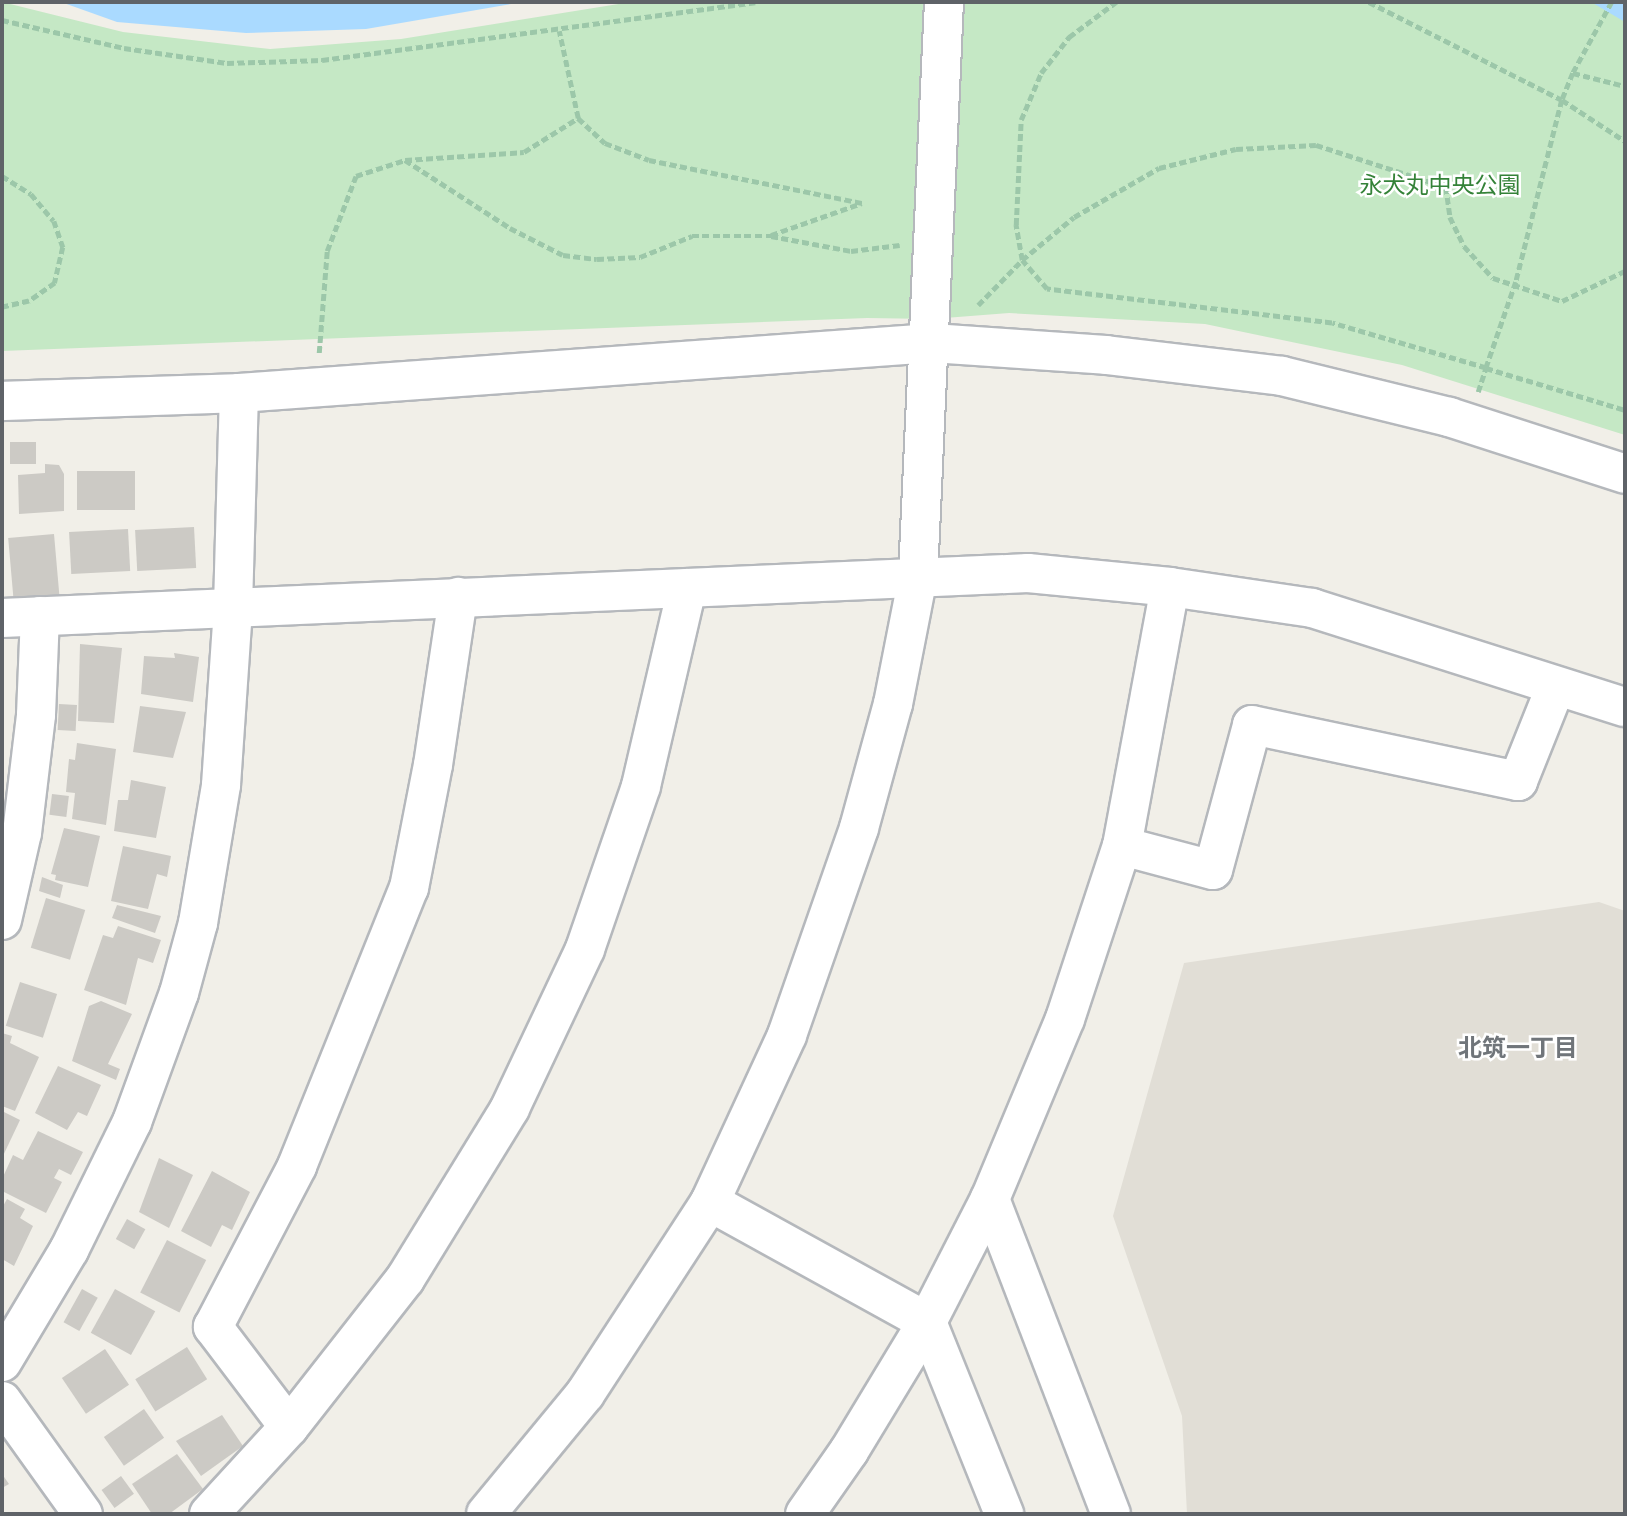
<!DOCTYPE html>
<html>
<head>
<meta charset="utf-8">
<style>
  body { margin:0 }
  #map { position:relative; width:1627px; height:1516px; overflow:hidden; background:#f1efe8; font-family:Cabin,"Noto Sans JP",sans-serif }
  div>[style] { position:absolute }
  .education>* { inset:0; background:#e1ded6 }
  .green>* { inset:0; background:#c5e8c5 }
  .water>* { inset:0; background:#aadaff }
  .building>* { inset:0; background:#cccac5; transform-origin:0 0 }
  .path>* { height:4.5px; margin-top:-2.25px; transform-origin:0; background:repeating-linear-gradient(90deg,#9cc7a9 0 7px,transparent 0 10.5px) }
  .roads { filter:drop-shadow(2px 0 #b5b8bc) drop-shadow(-2px 0 #b5b8bc) drop-shadow(0 2px #b5b8bc) drop-shadow(0 -2px #b5b8bc) }
  .minor>* { height:38px; margin:-19px; padding:0 19px; transform-origin:19px; border-radius:19px; background:#fff }
  span { translate:-50% -50%; white-space:nowrap; text-align:center; line-height:1.15; -webkit-text-stroke:5px #fff; paint-order:stroke }
  .park-label { font-size:23px; color:#348238 }
  .neighbourhood-label { font-size:24px; color:#70757a; font-weight:700 }
  .frame { position:absolute; inset:0; border:4px solid #5f6368; pointer-events:none }
</style>
</head>
<body>
<div id="map">
  <div class="education">
    <i style="clip-path:polygon(1599px 902px,1625px 911px,1625px 1514px,1187px 1514px,1182px 1416px,1113px 1216px,1184px 963px)"></i>
  </div>
  <div class="green">
    <i style="clip-path:polygon(2px 2px,123px 32px,270px 49px,401px 39px,631px 2px,1625px 2px,1625px 435px,1402px 365px,1205px 324px,1009px 313px,932px 319px,867px 318px,2px 351px)"></i>
  </div>
  <div class="water">
    <i style="clip-path:polygon(61px 2px,523px 2px,366px 29px,246px 33px,117px 22px)"></i>
    <i style="clip-path:polygon(1591px 2px,1625px 2px,1625px 22px)"></i>
  </div>
  <div class="building">
    <i style="left:36px;top:442px;width:22px;height:26px;rotate:90deg"></i>
    <i style="clip-path:polygon(45px 464px,59px 465px,64px 474px,64px 511px,19px 514px,18px 475px,45px 473px)"></i>
    <i style="left:135px;top:471px;width:39px;height:58px;rotate:90deg"></i>
    <i style="left:194px;top:527px;width:41px;height:59px;rotate:87deg"></i>
    <i style="left:128px;top:529px;width:42px;height:59px;rotate:87deg"></i>
    <i style="left:54px;top:534px;width:63px;height:46px;rotate:85deg"></i>
    <i style="clip-path:polygon(80px 644px,122px 648px,114px 723px,78px 721px)"></i>
    <i style="clip-path:polygon(174px 653px,199px 657px,193px 702px,141px 694px,144px 656px,175px 658px)"></i>
    <i style="left:59px;top:704px;width:18px;height:26px;rotate:3deg"></i>
    <i style="clip-path:polygon(140px 706px,186px 712px,173px 758px,133px 752px)"></i>
    <i style="clip-path:polygon(77px 743px,116px 749px,106px 825px,72px 819px,75px 793px,66px 792px,69px 759px,75px 760px)"></i>
    <i style="clip-path:polygon(131px 780px,166px 787px,156px 838px,114px 831px,118px 800px,128px 800px)"></i>
    <i style="left:52px;top:794px;width:17px;height:21px;rotate:7deg"></i>
    <i style="clip-path:polygon(64px 828px,100px 836px,88px 887px,55px 880px,56px 875px,51px 874px)"></i>
    <i style="clip-path:polygon(123px 846px,171px 856px,167px 877px,157px 874px,148px 909px,111px 901px)"></i>
    <i style="clip-path:polygon(42px 877px,63px 885px,60px 898px,39px 891px)"></i>
    <i style="left:46px;top:898px;width:41px;height:52px;rotate:17deg"></i>
    <i style="clip-path:polygon(117px 905px,161px 916px,155px 933px,112px 918px)"></i>
    <i style="clip-path:polygon(118px 926px,161px 940px,153px 963px,138px 958px,126px 1005px,84px 990px,103px 935px,113px 938px)"></i>
    <i style="left:20px;top:982px;width:39px;height:46px;rotate:18deg"></i>
    <i style="clip-path:polygon(101px 1001px,132px 1014px,108px 1064px,120px 1069px,116px 1080px,72px 1061px,89px 1006px)"></i>
    <i style="clip-path:polygon(2px 1033px,12px 1036px,10px 1043px,39px 1057px,15px 1111px,2px 1106px)"></i>
    <i style="clip-path:polygon(58px 1066px,101px 1085px,87px 1116px,78px 1112px,67px 1130px,35px 1113px)"></i>
    <i style="clip-path:polygon(2px 1111px,20px 1120px,2px 1158px)"></i>
    <i style="clip-path:polygon(38px 1131px,83px 1152px,71px 1175px,59px 1169px,54px 1178px,62px 1182px,46px 1213px,2px 1191px,2px 1179px,13px 1155px,23px 1160px)"></i>
    <i style="clip-path:polygon(159px 1158px,193px 1175px,169px 1228px,139px 1212px)"></i>
    <i style="clip-path:polygon(212px 1171px,250px 1192px,232px 1230px,222px 1225px,211px 1247px,181px 1231px)"></i>
    <i style="clip-path:polygon(7px 1199px,25px 1209px,20px 1218px,33px 1226px,14px 1266px,2px 1259px,2px 1208px)"></i>
    <i style="left:127px;top:1219px;width:21px;height:23px;rotate:29deg"></i>
    <i style="left:167px;top:1240px;width:44px;height:59px;rotate:27deg"></i>
    <i style="left:82px;top:1289px;width:18px;height:38px;rotate:29deg"></i>
    <i style="left:115px;top:1289px;width:46px;height:50px;rotate:29deg"></i>
    <i style="left:187px;top:1347px;width:38px;height:61px;rotate:58deg"></i>
    <i style="left:105px;top:1349px;width:43px;height:52px;rotate:56deg"></i>
    <i style="left:144px;top:1409px;width:35px;height:49px;rotate:55deg"></i>
    <i style="clip-path:polygon(222px 1415px,243px 1446px,201px 1476px,176px 1441px)"></i>
    <i style="clip-path:polygon(177px 1454px,203px 1489px,169px 1514px,152px 1514px,132px 1484px)"></i>
    <i style="clip-path:polygon(2px 1474px,9px 1484px,2px 1488px)"></i>
    <i style="left:121px;top:1476px;width:22px;height:24px;rotate:54deg"></i>
  </div>
  <div class="path">
    <i style="left:1369px;top:2px;width:216px;rotate:26.9deg"></i>
    <i style="left:1562px;top:100px;width:75px;rotate:33.1deg"></i>
    <i style="left:1612px;top:2px;width:81px;rotate:118.8deg"></i>
    <i style="left:1573px;top:73px;width:54px;rotate:14deg"></i>
    <i style="left:2px;top:20px;width:125px;rotate:12.9deg"></i>
    <i style="left:124px;top:48px;width:104px;rotate:8.3deg"></i>
    <i style="left:227px;top:63px;width:95px;rotate:-1.8deg"></i>
    <i style="left:322px;top:60px;width:437px;rotate:-7.6deg"></i>
    <i style="left:1573px;top:73px;width:29px;rotate:112deg"></i>
    <i style="left:1562px;top:100px;width:188px;rotate:104.2deg"></i>
    <i style="left:1516px;top:282px;width:91px;rotate:109.2deg"></i>
    <i style="left:1486px;top:368px;width:145px;rotate:16.8deg"></i>
    <i style="left:578px;top:118px;width:37px;rotate:43deg"></i>
    <i style="left:605px;top:143px;width:47px;rotate:21.1deg"></i>
    <i style="left:649px;top:160px;width:218px;rotate:11.4deg"></i>
    <i style="left:405px;top:160px;width:125px;rotate:32.9deg"></i>
    <i style="left:510px;top:228px;width:59px;rotate:27deg"></i>
    <i style="left:563px;top:255px;width:34px;rotate:7deg"></i>
    <i style="left:597px;top:259px;width:43px;rotate:-2.7deg"></i>
    <i style="left:640px;top:257px;width:56px;rotate:-22deg"></i>
    <i style="left:692px;top:236px;width:79px"></i>
    <i style="left:771px;top:236px;width:81px;rotate:10.6deg"></i>
    <i style="left:851px;top:251px;width:49px;rotate:-7deg"></i>
    <i style="left:2px;top:176px;width:34px;rotate:32deg"></i>
    <i style="left:31px;top:194px;width:35px;rotate:50deg"></i>
    <i style="left:54px;top:221px;width:28px;rotate:71deg"></i>
    <i style="left:63px;top:247px;width:37px;rotate:103deg"></i>
    <i style="left:55px;top:283px;width:32px;rotate:145deg"></i>
    <i style="left:29px;top:301px;width:28px;rotate:167deg"></i>
    <i style="left:771px;top:235px;width:96px;rotate:-19.4deg"></i>
    <i style="left:978px;top:305px;width:63px;rotate:-45.6deg"></i>
    <i style="left:1022px;top:260px;width:36px;rotate:-100deg"></i>
    <i style="left:1016px;top:225px;width:105px;rotate:-87.3deg"></i>
    <i style="left:1021px;top:120px;width:51px;rotate:-66.9deg"></i>
    <i style="left:1041px;top:73px;width:46px;rotate:-52.1deg"></i>
    <i style="left:1069px;top:37px;width:59px;rotate:-36.7deg"></i>
    <i style="left:319px;top:353px;width:102px;rotate:-85.5deg"></i>
    <i style="left:327px;top:251px;width:80px;rotate:-68.9deg"></i>
    <i style="left:356px;top:176px;width:52px;rotate:-18.1deg"></i>
    <i style="left:405px;top:160px;width:119px;rotate:-3.8deg"></i>
    <i style="left:524px;top:152px;width:64px;rotate:-32.2deg"></i>
    <i style="left:578px;top:118px;width:89px;rotate:-102.3deg"></i>
    <i style="left:1478px;top:392px;width:25px;rotate:-72deg"></i>
    <i style="left:1486px;top:368px;width:160px;rotate:-163.7deg"></i>
    <i style="left:1332px;top:323px;width:287px;rotate:-173.2deg"></i>
    <i style="left:1047px;top:289px;width:38px;rotate:-131deg"></i>
    <i style="left:1022px;top:260px;width:67px;rotate:-39.6deg"></i>
    <i style="left:1074px;top:217px;width:98px;rotate:-30deg"></i>
    <i style="left:1159px;top:168px;width:79px;rotate:-13.9deg"></i>
    <i style="left:1236px;top:149px;width:80px;rotate:-2.9deg"></i>
    <i style="left:1316px;top:145px;width:137px;rotate:17.9deg"></i>
    <i style="left:1446px;top:187px;width:30px;rotate:82deg"></i>
    <i style="left:1450px;top:217px;width:32px;rotate:64deg"></i>
    <i style="left:1464px;top:246px;width:43px;rotate:47.8deg"></i>
    <i style="left:1493px;top:278px;width:73px;rotate:18.4deg"></i>
    <i style="left:1562px;top:301px;width:70px;rotate:-25.5deg"></i>
  </div>
  <div class="roads">
    <div class="minor">
      <i style="left:2px;top:401px;width:237px;rotate:-1.9deg"></i>
      <i style="left:239px;top:393px;width:695px;rotate:-4.13deg"></i>
      <i style="left:932px;top:343px;width:174px;rotate:3.9deg"></i>
      <i style="left:1106px;top:355px;width:177px;rotate:6.8deg"></i>
      <i style="left:1282px;top:376px;width:172px;rotate:13.8deg"></i>
      <i style="left:1449px;top:417px;width:185px;rotate:17.9deg"></i>
      <i style="left:2px;top:618px;width:1027px;rotate:-2.51deg"></i>
      <i style="left:1028px;top:573px;width:143px;rotate:5.6deg"></i>
      <i style="left:1170px;top:587px;width:144px;rotate:8.4deg"></i>
      <i style="left:1312px;top:608px;width:328px;rotate:17.6deg"></i>
      <i style="left:1122px;top:846px;width:94px;rotate:14.8deg"></i>
      <i style="left:1213px;top:870px;width:150px;rotate:-74.9deg"></i>
      <i style="left:1252px;top:725px;width:272px;rotate:11.9deg"></i>
      <i style="left:1518px;top:781px;width:102px;rotate:-68.2deg"></i>
      <i style="left:2px;top:920px;width:89px;rotate:-77.1deg"></i>
      <i style="left:22px;top:833px;width:119px;rotate:-83.2deg"></i>
      <i style="left:36px;top:715px;width:99px;rotate:-87.7deg"></i>
      <i style="left:990px;top:1199px;width:337px;rotate:69deg"></i>
      <i style="left:710px;top:1202px;width:248px;rotate:28.9deg"></i>
      <i style="left:927px;top:1322px;width:207px;rotate:68.1deg"></i>
      <i style="left:2px;top:1362px;width:131px;rotate:-59.1deg"></i>
      <i style="left:69px;top:1250px;width:143px;rotate:-63.8deg"></i>
      <i style="left:132px;top:1122px;width:137px;rotate:-70deg"></i>
      <i style="left:179px;top:993px;width:73px;rotate:-74.8deg"></i>
      <i style="left:198px;top:923px;width:140px;rotate:-80.5deg"></i>
      <i style="left:221px;top:785px;width:178px;rotate:-86.1deg"></i>
      <i style="left:233px;top:607px;width:214px;rotate:-88.4deg"></i>
      <i style="left:2px;top:1401px;width:139px;rotate:54.4deg"></i>
      <i style="left:289px;top:1427px;width:126px;rotate:-127.2deg"></i>
      <i style="left:213px;top:1327px;width:182px;rotate:-62.4deg"></i>
      <i style="left:297px;top:1166px;width:300px;rotate:-68.1deg"></i>
      <i style="left:409px;top:888px;width:125px;rotate:-79deg"></i>
      <i style="left:433px;top:765px;width:170px;rotate:-81.5deg"></i>
      <i style="left:209px;top:1514px;width:118px;rotate:-47.4deg"></i>
      <i style="left:289px;top:1427px;width:188px;rotate:-51.9deg"></i>
      <i style="left:405px;top:1279px;width:201px;rotate:-58.4deg"></i>
      <i style="left:510px;top:1108px;width:176px;rotate:-64.7deg"></i>
      <i style="left:585px;top:949px;width:172px;rotate:-71deg"></i>
      <i style="left:641px;top:786px;width:203px;rotate:-76.9deg"></i>
      <i style="left:486px;top:1514px;width:156px;rotate:-50.5deg"></i>
      <i style="left:585px;top:1394px;width:229px;rotate:-56.9deg"></i>
      <i style="left:710px;top:1202px;width:184px;rotate:-65.2deg"></i>
      <i style="left:787px;top:1035px;width:219px;rotate:-70.8deg"></i>
      <i style="left:859px;top:828px;width:129px;rotate:-74.7deg"></i>
      <i style="left:893px;top:704px;width:130px;rotate:-78.9deg"></i>
      <i style="left:918px;top:576px;width:575px;rotate:-87.41deg"></i>
      <i style="left:805px;top:1514px;width:77px;rotate:-55.1deg"></i>
      <i style="left:849px;top:1451px;width:151px;rotate:-58.8deg"></i>
      <i style="left:927px;top:1322px;width:138px;rotate:-62.9deg"></i>
      <i style="left:990px;top:1199px;width:195px;rotate:-67.4deg"></i>
      <i style="left:1065px;top:1019px;width:182px;rotate:-71.8deg"></i>
      <i style="left:1122px;top:846px;width:263px;rotate:-79.5deg"></i>
    </div>
  </div>
  <div class="park-label">
    <span style="left:1440px;top:185px">永犬丸中央公園</span>
  </div>
  <div class="neighbourhood-label">
    <span style="left:1518px;top:1048px">北筑一丁目</span>
  </div>
  <div class="frame"></div>
</div>
</body>
</html>
